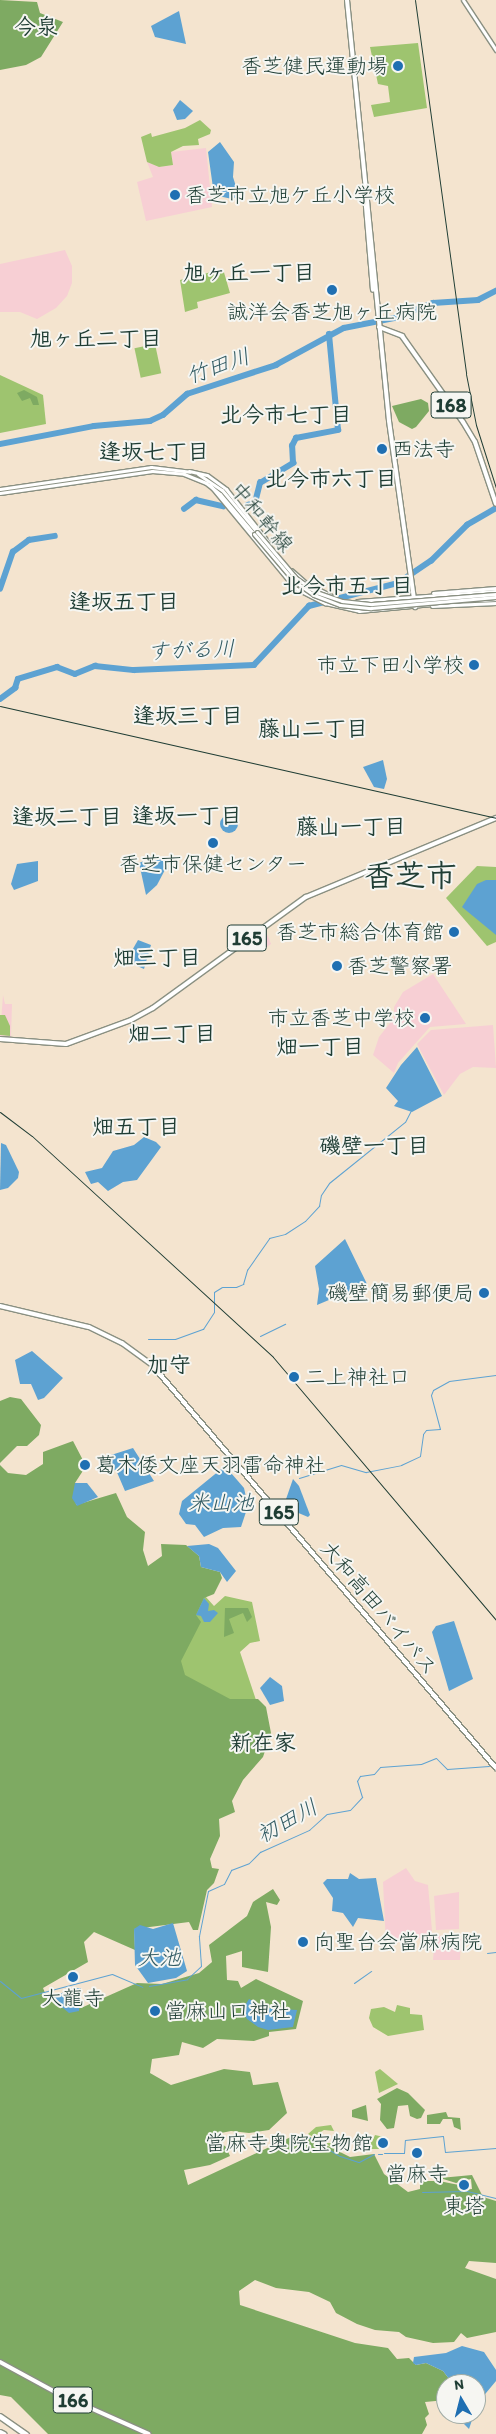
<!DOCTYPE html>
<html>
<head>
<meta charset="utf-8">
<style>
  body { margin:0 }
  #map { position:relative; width:496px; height:2434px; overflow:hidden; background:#f4e4cf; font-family:Itim,"Klee One",sans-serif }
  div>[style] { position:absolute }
  .built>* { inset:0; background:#f7cfd4 }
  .green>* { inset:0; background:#9ec46f; transform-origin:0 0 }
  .forest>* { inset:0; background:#7eaa62 }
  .water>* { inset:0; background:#5da2d2 }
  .round { border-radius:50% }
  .stream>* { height:1px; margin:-0.5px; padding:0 0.5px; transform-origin:0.5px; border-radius:0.5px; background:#5da2d2 }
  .river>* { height:5.5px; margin:-2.75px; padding:0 2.75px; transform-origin:2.75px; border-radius:2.75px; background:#5da2d2 }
  .roads { filter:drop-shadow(1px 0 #8a9082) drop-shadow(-1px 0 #8a9082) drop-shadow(0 1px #8a9082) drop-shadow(0 -1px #8a9082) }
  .secondary>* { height:3px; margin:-1.5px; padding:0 1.5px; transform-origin:1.5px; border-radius:1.5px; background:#fff }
  .trunk>* { height:4px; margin:-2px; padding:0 2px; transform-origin:2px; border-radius:2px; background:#fff }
  .motorway>* { height:4.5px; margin:-2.25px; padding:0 2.25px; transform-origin:2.25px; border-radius:2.25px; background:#fff }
  .rail>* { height:1px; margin:-0.5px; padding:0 0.5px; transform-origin:0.5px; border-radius:0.5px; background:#1f3d34 }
  .bridges { filter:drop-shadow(1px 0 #8a9082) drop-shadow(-1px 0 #8a9082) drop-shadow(0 1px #8a9082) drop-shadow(0 -1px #8a9082) }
  .secondary-bridge>* { height:3px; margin:-1.5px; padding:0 1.5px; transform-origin:1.5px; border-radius:1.5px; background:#fff }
  .dots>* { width:14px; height:14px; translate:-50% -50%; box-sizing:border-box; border:2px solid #f6f6f2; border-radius:50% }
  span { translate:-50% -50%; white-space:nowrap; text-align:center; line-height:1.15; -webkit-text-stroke:4px #f6f6f2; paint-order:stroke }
  .shield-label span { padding:1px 4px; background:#f6f6f2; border:1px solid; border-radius:4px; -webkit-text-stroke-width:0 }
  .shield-label { font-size:20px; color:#1f3d34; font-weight:700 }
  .poi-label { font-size:21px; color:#1f3d34 }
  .right { translate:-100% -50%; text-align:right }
  .left { translate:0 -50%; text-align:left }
  .street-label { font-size:21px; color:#1f3d34 }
  .neighbourhood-label { font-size:22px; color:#1f3d34; font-weight:700 }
  .water-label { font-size:22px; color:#325b63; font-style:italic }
  .town-label { font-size:31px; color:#1f3d34; font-weight:700 }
  .north { position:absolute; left:436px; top:2374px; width:50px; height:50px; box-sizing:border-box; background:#f6f6f2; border:1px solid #a0aca6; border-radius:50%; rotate:352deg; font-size:14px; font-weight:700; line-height:20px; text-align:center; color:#1f3d34 }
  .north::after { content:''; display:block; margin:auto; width:18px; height:22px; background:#1f6fb2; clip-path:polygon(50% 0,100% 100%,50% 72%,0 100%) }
</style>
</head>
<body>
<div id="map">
  <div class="built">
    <i style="clip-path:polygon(206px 148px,212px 207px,146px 221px,137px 182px,153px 177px,147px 162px,159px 167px,173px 165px,171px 152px)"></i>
    <i style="clip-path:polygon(65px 250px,72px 266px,72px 283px,67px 296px,56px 308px,37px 319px,20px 312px,0 312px,0 264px)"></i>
    <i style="clip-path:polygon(265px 929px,271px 944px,262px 950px,251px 940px)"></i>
    <i style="clip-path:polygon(433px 974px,466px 1024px,430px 1027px,398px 1063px,394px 1073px,373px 1055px,379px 1037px,394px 1018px,394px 1007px,403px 992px)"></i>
    <i style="clip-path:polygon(3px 995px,5px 1004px,12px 1004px,11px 1037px,0 1036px)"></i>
    <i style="clip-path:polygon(493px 1025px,496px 1068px,473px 1067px,460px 1074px,444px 1095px,417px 1044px,431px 1030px)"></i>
    <i style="clip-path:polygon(406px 1868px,415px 1881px,428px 1885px,432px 1930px,430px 1936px,386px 1945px,383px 1882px)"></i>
    <i style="clip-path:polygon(459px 1892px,459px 1929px,436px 1930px,434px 1896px)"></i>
    <i style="clip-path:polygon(453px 1935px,461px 1938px,460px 1960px,433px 1960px,435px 1936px)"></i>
  </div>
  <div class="green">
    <i style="clip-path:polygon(418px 43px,427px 108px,374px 117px,371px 105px,390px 102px,388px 86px,378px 84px,370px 47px)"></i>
    <i style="clip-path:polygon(200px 120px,211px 130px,210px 134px,198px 139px,199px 145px,183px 146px,171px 152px,173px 165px,159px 167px,147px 162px,141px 137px,151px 133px,152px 137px,185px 128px)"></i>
    <i style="clip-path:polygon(223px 269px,230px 293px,197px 302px,198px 308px,185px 312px,180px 280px)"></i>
    <i style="left:155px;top:344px;width:30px;height:21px;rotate:78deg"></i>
    <i style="clip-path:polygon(0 375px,43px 395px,46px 424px,0 433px)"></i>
    <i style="clip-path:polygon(477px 866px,496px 867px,496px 942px,487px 946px,446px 898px)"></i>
    <i style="clip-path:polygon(0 1015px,5px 1015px,10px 1026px,10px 1036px,0 1035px)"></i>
    <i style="clip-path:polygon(205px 1596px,214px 1606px,225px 1596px,252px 1602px,260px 1641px,250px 1643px,240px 1652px,259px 1709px,141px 1681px)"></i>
    <i style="clip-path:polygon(397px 2005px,410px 2008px,410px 2014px,422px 2015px,424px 2030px,388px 2036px,373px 2027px,369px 2018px,371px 2009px,384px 2007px,395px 2012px)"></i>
    <i style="clip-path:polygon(380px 2069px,398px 2084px,379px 2093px,375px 2072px)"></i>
    <i style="clip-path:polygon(331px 2125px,334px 2131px,324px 2130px,317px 2134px,326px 2143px,334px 2143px,335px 2149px,308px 2134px,316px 2127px)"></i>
    <i style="clip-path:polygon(375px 2135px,388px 2138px,380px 2141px,379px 2149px,366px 2149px,365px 2143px,372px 2142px)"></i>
  </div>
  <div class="forest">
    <i style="clip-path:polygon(0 0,37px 2px,40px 13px,63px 22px,41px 57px,26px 65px,0 70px)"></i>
    <i style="clip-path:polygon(24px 390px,37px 397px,39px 405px,33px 405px,30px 398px,22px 401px,17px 393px)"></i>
    <i style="clip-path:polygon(421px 399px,428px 403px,429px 411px,416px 427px,412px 429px,399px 422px,392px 406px)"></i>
    <i style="clip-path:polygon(10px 1397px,21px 1399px,41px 1425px,39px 1435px,27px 1446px,17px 1446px,0 1463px,0 1401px)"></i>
    <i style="clip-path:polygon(73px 1441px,86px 1466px,75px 1483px,76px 1505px,116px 1493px,127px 1517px,145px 1532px,143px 1550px,148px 1566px,162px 1556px,161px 1544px,186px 1545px,199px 1556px,201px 1567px,220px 1572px,222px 1578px,214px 1594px,204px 1598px,196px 1615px,201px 1622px,181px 1661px,185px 1675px,230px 1699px,258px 1699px,266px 1707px,271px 1733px,263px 1757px,243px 1780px,232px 1801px,235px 1812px,219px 1819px,220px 1836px,210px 1859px,212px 1868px,219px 1869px,214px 1883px,207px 1890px,198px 1930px,193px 1930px,189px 1922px,134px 1929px,135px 1950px,94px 1932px,84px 1942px,88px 1962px,43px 1988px,48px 2000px,63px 2008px,81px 2008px,137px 1983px,162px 1984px,199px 1973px,212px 1962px,209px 1945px,247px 1916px,253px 1902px,273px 1889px,280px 1900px,277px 1905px,266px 1902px,271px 1927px,268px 1972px,242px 1967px,242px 1951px,226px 1956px,227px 1980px,238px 1981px,241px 1988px,256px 1979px,303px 2001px,296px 2029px,269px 2032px,269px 2036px,254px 2041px,217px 2039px,203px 2048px,182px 2042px,179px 2055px,152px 2059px,150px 2073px,171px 2085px,224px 2069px,250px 2072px,253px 2085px,278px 2082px,287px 2113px,269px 2130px,249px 2133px,231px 2131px,211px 2135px,226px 2147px,230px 2156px,210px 2165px,184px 2170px,188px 2185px,293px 2136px,310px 2137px,350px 2157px,374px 2154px,384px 2174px,408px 2192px,420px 2189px,420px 2181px,439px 2181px,459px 2185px,461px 2190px,472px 2189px,471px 2179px,456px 2183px,440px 2178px,472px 2175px,483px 2197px,496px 2201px,496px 2263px,469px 2261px,465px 2268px,496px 2279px,496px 2332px,467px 2338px,461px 2333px,454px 2342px,433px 2343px,406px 2337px,399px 2332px,375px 2330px,357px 2324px,336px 2313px,330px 2302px,309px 2292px,276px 2288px,255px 2280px,239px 2291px,240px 2305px,355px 2343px,388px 2348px,397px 2359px,409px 2358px,416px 2365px,426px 2363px,443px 2371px,453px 2384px,446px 2384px,446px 2400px,425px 2402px,429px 2414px,425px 2418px,427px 2425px,422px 2434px,48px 2434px,11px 2397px,0 2395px,0 1465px,8px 1473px,26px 1475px,43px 1464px,43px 1452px)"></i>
    <i style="clip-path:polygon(225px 1608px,248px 1608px,252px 1617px,247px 1622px,243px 1613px,229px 1619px,234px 1633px,224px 1637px)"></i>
    <i style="clip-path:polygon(397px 2088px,408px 2093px,425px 2110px,421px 2118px,417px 2119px,410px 2116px,408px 2105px,398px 2106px,394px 2128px,387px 2129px,380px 2120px,381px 2104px,377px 2099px)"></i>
    <i style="clip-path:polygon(366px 2105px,368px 2121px,352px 2117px,352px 2110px)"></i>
    <i style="clip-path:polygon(446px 2112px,448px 2117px,460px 2118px,461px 2130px,454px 2127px,452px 2119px,443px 2119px,440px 2124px,427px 2124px,427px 2115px)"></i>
  </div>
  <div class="water">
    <i style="clip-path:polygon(179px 11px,186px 44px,155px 37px,151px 26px)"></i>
    <i style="clip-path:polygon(180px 100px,193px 111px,185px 119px,177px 120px,173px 110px)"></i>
    <i style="clip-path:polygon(220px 142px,234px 162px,233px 177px,239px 196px,232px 199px,214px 195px,208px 152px)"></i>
    <i style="clip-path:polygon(383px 760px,387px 779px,384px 789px,374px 787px,363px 767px)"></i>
    <i class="round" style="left:220px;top:815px;width:18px;height:18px"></i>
    <i style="clip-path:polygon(156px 856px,168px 864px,157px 885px,146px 895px,139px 863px)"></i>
    <i style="clip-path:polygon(38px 861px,38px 881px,14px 890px,11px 884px,17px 864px)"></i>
    <i style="clip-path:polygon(486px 880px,496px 880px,496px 935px,462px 907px,477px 884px)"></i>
    <i style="clip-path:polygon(138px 940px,151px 945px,144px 969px,126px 961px)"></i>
    <i style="clip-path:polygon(417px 1047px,442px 1096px,412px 1112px,394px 1106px,398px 1101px,386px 1088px,401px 1065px)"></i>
    <i style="clip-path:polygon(144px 1137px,156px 1142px,161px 1147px,137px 1180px,123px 1182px,108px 1191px,98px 1182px,91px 1184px,85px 1172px,102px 1168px,113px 1151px,134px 1145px)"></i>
    <i style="clip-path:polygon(1px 1143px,6px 1145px,19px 1172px,18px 1178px,8px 1188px,0 1190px)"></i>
    <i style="clip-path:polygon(345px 1239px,367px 1284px,317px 1305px,319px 1289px,315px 1266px)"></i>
    <i style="clip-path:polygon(32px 1351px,63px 1378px,44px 1398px,38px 1400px,31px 1384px,20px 1384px,15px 1360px)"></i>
    <i style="clip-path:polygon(133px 1448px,154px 1481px,125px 1491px,116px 1470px,109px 1471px,108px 1456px)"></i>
    <i style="clip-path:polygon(225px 1466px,244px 1488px,248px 1506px,241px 1527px,223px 1528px,204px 1537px,195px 1525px,186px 1524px,179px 1514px,182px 1501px)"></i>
    <i style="clip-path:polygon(293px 1479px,299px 1486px,310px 1515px,308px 1517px,289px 1509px,285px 1502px)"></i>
    <i style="clip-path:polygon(75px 1483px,87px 1483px,98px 1497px,77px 1506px,72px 1498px)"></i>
    <i style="clip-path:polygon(209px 1544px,218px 1548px,236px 1571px,227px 1582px,220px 1572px,201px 1567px,199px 1556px,187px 1546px)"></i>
    <i style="clip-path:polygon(204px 1598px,209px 1604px,208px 1611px,214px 1610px,218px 1613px,210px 1622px,204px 1622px,201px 1616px,196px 1615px)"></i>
    <i style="clip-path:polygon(454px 1621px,473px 1679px,449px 1691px,432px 1632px,436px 1626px)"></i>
    <i style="clip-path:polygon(270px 1677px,282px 1686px,284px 1701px,270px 1705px,260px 1688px)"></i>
    <i style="clip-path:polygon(350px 1873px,359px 1879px,376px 1878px,384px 1921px,358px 1918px,353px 1927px,343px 1913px,332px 1911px,333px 1898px,323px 1883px,327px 1879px,348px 1879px)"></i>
    <i style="clip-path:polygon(173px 1923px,187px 1971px,176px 1978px,148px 1983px,135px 1965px,134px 1929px,140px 1925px,153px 1929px)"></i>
    <i style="clip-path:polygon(73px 1988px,81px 1988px,79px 2011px,69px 2013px,51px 1998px)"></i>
    <i style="clip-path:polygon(249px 1999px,267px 2008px,297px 2010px,293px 2027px,268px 2030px,258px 2027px,247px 2019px,242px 2010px)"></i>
    <i style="clip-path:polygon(462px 2346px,484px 2352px,496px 2370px,496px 2381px,476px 2405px,476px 2384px,453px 2384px,443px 2371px,426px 2363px,416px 2365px,413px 2363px,414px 2357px,446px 2353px)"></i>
    <i style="clip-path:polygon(457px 2414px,474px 2414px,469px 2429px,457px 2417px)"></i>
  </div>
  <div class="stream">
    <i style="left:260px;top:1336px;width:28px;rotate:-26deg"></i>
    <i style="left:148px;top:1339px;width:27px"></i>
    <i style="left:175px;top:1339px;width:30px;rotate:-20deg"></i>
    <i style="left:203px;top:1329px;width:20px;rotate:-57deg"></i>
    <i style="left:214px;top:1312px;width:20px;rotate:-90deg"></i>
    <i style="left:214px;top:1292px;width:9px;rotate:-32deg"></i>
    <i style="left:222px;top:1287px;width:14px"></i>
    <i style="left:236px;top:1287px;width:8px;rotate:-23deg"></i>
    <i style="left:243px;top:1284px;width:15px;rotate:-74deg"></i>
    <i style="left:247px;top:1270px;width:39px;rotate:-55deg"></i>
    <i style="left:269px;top:1238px;width:16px;rotate:-14deg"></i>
    <i style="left:285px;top:1234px;width:24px;rotate:-33deg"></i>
    <i style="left:305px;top:1221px;width:21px;rotate:-47deg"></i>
    <i style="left:319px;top:1206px;width:11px;rotate:-80deg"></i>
    <i style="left:321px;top:1195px;width:14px;rotate:-56deg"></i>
    <i style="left:329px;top:1183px;width:97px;rotate:-38.8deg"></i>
    <i style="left:405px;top:1122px;width:13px;rotate:-63deg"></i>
    <i style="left:299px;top:1478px;width:44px;rotate:-17.2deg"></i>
    <i style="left:341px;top:1465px;width:26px;rotate:16deg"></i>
    <i style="left:366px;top:1472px;width:36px;rotate:-11deg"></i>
    <i style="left:401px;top:1465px;width:21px;rotate:-25deg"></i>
    <i style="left:420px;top:1456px;width:22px;rotate:-82deg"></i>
    <i style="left:423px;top:1434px;width:5px;rotate:-53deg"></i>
    <i style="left:426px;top:1430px;width:14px;rotate:-4deg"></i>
    <i style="left:440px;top:1429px;width:35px;rotate:-105deg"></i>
    <i style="left:431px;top:1395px;width:5px;rotate:-68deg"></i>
    <i style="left:433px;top:1390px;width:18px;rotate:-29deg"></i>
    <i style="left:449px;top:1381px;width:47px;rotate:-7.3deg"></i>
    <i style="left:487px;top:1953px;width:9px;rotate:-6deg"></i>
    <i style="left:0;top:1981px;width:27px;rotate:39deg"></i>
    <i style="left:21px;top:1998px;width:94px;rotate:-14.8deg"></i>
    <i style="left:112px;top:1974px;width:33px;rotate:23deg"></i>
    <i style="left:354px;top:1983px;width:21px;rotate:-35deg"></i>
    <i style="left:149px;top:1986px;width:39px;rotate:-10deg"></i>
    <i style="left:187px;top:1979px;width:19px;rotate:-43deg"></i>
    <i style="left:201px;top:1966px;width:30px;rotate:-94deg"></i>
    <i style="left:199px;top:1936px;width:46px;rotate:-78.7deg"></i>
    <i style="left:208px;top:1891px;width:17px;rotate:-24deg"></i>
    <i style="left:224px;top:1884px;width:16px;rotate:-63deg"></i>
    <i style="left:231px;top:1870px;width:19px;rotate:-21deg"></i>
    <i style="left:249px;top:1863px;width:16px;rotate:-45deg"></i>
    <i style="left:260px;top:1852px;width:54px;rotate:-24.2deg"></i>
    <i style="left:309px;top:1830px;width:24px;rotate:-42deg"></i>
    <i style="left:327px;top:1814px;width:23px;rotate:-10deg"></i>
    <i style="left:350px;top:1810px;width:18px;rotate:-47deg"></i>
    <i style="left:362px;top:1797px;width:17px;rotate:-107deg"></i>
    <i style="left:357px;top:1781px;width:6px;rotate:-59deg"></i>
    <i style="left:360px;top:1776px;width:14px;rotate:-8deg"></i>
    <i style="left:374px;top:1774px;width:9px;rotate:-49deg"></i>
    <i style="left:380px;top:1767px;width:41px;rotate:-4.2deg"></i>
    <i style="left:421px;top:1764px;width:16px;rotate:-22deg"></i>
    <i style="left:436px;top:1758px;width:16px;rotate:45deg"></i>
    <i style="left:447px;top:1769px;width:42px;rotate:-4.1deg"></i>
    <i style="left:308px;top:2137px;width:37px;rotate:31deg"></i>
    <i style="left:340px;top:2156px;width:20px;rotate:18deg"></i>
    <i style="left:359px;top:2162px;width:17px;rotate:-28deg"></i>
    <i style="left:384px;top:2153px;width:20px"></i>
    <i style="left:404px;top:2153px;width:13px;rotate:-86deg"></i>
    <i style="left:405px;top:2140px;width:38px;rotate:-6deg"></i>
    <i style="left:443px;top:2136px;width:16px;rotate:83deg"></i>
    <i style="left:445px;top:2152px;width:51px;rotate:-4.5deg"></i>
    <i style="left:378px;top:2154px;width:4px"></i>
    <i style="left:422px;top:2192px;width:45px;rotate:-1.3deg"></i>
    <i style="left:467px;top:2191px;width:30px;rotate:14deg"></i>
  </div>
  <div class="river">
    <i style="left:0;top:444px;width:96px;rotate:-10.8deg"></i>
    <i style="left:94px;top:426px;width:56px;rotate:-5.1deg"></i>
    <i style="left:150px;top:421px;width:14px;rotate:-25deg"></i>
    <i style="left:163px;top:415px;width:32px;rotate:-41deg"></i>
    <i style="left:187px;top:394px;width:94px;rotate:-18deg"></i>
    <i style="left:276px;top:365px;width:77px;rotate:-28.6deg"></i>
    <i style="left:344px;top:328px;width:52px;rotate:-11.1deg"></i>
    <i style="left:395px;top:318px;width:41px;rotate:-21.5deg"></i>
    <i style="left:433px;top:303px;width:45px;rotate:-3.8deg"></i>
    <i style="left:478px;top:300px;width:20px;rotate:-27deg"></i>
    <i style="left:248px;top:505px;width:7px;rotate:-16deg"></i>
    <i style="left:255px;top:503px;width:21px;rotate:-76deg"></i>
    <i style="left:260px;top:483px;width:39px;rotate:-31deg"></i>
    <i style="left:293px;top:463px;width:17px;rotate:-93deg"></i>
    <i style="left:292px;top:446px;width:9px;rotate:-63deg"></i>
    <i style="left:296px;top:438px;width:43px;rotate:-10.8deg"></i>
    <i style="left:338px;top:430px;width:96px;rotate:-95.4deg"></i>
    <i style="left:184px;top:509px;width:15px;rotate:-37deg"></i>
    <i style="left:196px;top:500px;width:28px;rotate:13deg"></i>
    <i style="left:0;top:589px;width:39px;rotate:-71deg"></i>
    <i style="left:13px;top:552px;width:20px;rotate:-37deg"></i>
    <i style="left:29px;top:540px;width:26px;rotate:-9deg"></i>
    <i style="left:0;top:699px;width:19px;rotate:-36deg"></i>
    <i style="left:15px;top:688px;width:9px;rotate:-72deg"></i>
    <i style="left:18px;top:679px;width:41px;rotate:-17.1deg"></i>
    <i style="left:57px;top:667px;width:19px;rotate:21deg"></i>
    <i style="left:75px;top:674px;width:22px;rotate:-22deg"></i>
    <i style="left:95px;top:666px;width:39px;rotate:6deg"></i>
    <i style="left:134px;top:670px;width:120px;rotate:-2.4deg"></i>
    <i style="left:254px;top:665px;width:81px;rotate:-47deg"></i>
    <i style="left:309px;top:606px;width:92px;rotate:-14.5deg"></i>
    <i style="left:398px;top:583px;width:40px;rotate:-34deg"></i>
    <i style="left:431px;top:561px;width:51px;rotate:-45deg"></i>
    <i style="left:467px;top:525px;width:32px;rotate:-30deg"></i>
  </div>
  <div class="roads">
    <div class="secondary">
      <i style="left:463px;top:0;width:60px;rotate:56.6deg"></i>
      <i style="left:189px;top:471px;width:18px;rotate:13deg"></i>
      <i style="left:207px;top:475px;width:24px;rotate:36deg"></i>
      <i style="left:226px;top:489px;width:68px;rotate:51.6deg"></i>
      <i style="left:198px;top:474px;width:29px;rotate:34deg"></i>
      <i style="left:222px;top:490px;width:55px;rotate:50.2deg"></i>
      <i style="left:210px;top:485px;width:134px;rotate:50.5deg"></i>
      <i style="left:295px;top:588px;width:34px;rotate:27deg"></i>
      <i style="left:325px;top:603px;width:35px;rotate:13deg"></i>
      <i style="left:359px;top:611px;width:84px;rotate:-5.4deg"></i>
      <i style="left:0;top:489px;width:153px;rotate:-8.3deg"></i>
      <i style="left:151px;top:467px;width:39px;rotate:7deg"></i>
      <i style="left:0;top:493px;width:154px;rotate:-8.2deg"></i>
      <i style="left:152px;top:471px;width:32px;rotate:5deg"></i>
      <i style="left:184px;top:474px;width:24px;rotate:22deg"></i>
      <i style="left:206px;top:483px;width:18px;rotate:38deg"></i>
      <i style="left:220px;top:494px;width:52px;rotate:49.6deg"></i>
      <i style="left:291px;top:570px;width:20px;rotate:41deg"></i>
      <i style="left:306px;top:583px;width:29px;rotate:27deg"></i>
      <i style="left:433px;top:593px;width:63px;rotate:-4.5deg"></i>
      <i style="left:479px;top:600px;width:17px;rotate:-3deg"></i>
      <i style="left:357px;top:601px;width:139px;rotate:-4.1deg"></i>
      <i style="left:432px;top:606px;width:64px;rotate:-2.7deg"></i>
    </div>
    <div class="trunk">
      <i style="left:347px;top:0;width:423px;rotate:84.3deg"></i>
      <i style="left:389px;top:421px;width:188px;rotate:82deg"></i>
      <i style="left:365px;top:195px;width:95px;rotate:85.2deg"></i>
      <i style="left:379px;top:327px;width:25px;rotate:21deg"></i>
      <i style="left:402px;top:336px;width:105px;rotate:54.7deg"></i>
      <i style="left:463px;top:422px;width:23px;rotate:59deg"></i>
      <i style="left:475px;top:442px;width:65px;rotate:71.3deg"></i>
      <i style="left:0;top:1039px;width:66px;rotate:4.3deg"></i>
      <i style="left:66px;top:1044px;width:69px;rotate:-20.3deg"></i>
      <i style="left:131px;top:1020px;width:25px;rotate:-29deg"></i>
      <i style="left:153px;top:1008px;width:189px;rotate:-36deg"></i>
      <i style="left:306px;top:897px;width:206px;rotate:-22.6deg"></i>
      <i style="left:0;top:1306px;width:91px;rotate:13.3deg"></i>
      <i style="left:89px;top:1327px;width:37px;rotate:26deg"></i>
      <i style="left:122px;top:1343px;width:37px;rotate:36deg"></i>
      <i style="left:152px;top:1365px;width:530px;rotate:49.52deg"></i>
      <i style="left:0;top:2362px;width:67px;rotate:28.5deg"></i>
      <i style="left:59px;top:2394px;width:98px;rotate:24deg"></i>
    </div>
    <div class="motorway">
      <i style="left:0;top:2416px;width:32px;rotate:35deg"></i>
      <i style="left:0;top:2432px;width:4px;rotate:27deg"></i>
    </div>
  </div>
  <div class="rail">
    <i style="left:415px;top:0;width:377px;rotate:82.2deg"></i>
    <i style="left:466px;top:374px;width:52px;rotate:78.9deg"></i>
    <i style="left:476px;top:425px;width:66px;rotate:72.4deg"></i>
    <i style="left:0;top:706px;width:508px;rotate:12.72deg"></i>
    <i style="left:0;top:1112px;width:40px;rotate:37deg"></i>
    <i style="left:32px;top:1136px;width:327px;rotate:42.5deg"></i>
    <i style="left:273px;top:1357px;width:345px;rotate:49.7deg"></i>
  </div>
  <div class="bridges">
    <div class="secondary-bridge">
      <i style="left:257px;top:532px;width:60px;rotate:49.7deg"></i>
      <i style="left:296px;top:578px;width:24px;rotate:35deg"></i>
      <i style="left:316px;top:592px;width:28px;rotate:19deg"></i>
      <i style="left:342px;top:601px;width:30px;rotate:6deg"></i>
      <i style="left:372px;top:604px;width:124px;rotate:-4.6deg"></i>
      <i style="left:254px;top:534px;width:62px;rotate:49.6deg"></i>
      <i style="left:294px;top:581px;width:24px;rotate:35deg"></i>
      <i style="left:314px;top:595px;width:28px;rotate:21deg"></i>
      <i style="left:340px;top:605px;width:31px;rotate:6deg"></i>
      <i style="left:371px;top:608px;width:125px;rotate:-5deg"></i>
    </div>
  </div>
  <div class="dots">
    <i style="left:398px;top:66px;background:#1f6fb2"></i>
    <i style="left:175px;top:195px;background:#1f6fb2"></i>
    <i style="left:332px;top:290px;background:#1f6fb2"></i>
    <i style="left:382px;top:449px;background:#1f6fb2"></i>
    <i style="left:474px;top:665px;background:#1f6fb2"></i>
    <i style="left:213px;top:843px;background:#1f6fb2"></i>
    <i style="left:454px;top:932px;background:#1f6fb2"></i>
    <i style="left:337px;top:966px;background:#1f6fb2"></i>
    <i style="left:425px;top:1018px;background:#1f6fb2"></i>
    <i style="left:484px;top:1293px;background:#1f6fb2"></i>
    <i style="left:294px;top:1377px;background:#1f6fb2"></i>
    <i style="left:85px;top:1465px;background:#1f6fb2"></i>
    <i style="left:303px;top:1942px;background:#1f6fb2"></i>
    <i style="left:73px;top:1977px;background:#1f6fb2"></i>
    <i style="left:155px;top:2011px;background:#1f6fb2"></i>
    <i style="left:383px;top:2143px;background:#1f6fb2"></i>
    <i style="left:417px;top:2153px;background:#1f6fb2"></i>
    <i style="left:464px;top:2185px;background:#1f6fb2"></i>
  </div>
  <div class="shield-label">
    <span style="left:451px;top:405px">168</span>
    <span style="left:247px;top:938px">165</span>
    <span style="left:279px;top:1512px">165</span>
    <span style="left:73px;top:2400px">166</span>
  </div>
  <div class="poi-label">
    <span class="right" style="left:388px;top:66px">香芝健民運動場</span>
    <span class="left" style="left:185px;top:195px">香芝市立旭ケ丘小学校</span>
    <span style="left:332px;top:312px">誠洋会香芝旭ヶ丘病院</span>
    <span class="left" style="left:392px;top:449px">西法寺</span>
    <span class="right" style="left:464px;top:665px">市立下田小学校</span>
    <span style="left:213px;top:864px">香芝市保健センター</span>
    <span class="right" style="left:444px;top:932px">香芝市総合体育館</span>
    <span class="left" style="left:347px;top:966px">香芝警察署</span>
    <span class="right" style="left:415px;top:1018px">市立香芝中学校</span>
    <span class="right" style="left:474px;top:1293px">磯壁簡易郵便局</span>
    <span class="left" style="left:305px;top:1377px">二上神社口</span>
    <span class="left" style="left:95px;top:1465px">葛木倭文座天羽雷命神社</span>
    <span class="left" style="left:314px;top:1942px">向聖台会當麻病院</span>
    <span style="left:73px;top:1998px">大龍寺</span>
    <span class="left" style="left:165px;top:2011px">當麻山口神社</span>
    <span class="right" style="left:373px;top:2143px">當麻寺奥院宝物館</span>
    <span style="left:417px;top:2174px">當麻寺</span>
    <span style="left:464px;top:2206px">東塔</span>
  </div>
  <div class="street-label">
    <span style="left:262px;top:517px;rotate:50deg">中和幹線</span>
    <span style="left:379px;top:1608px;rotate:50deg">大和高田バイパス</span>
  </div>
  <div class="neighbourhood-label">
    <span style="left:36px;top:27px">今泉</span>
    <span style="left:249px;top:273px">旭ヶ丘一丁目</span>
    <span style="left:96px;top:339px">旭ヶ丘二丁目</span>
    <span style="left:286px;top:415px">北今市七丁目</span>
    <span style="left:154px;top:452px">逢坂七丁目</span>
    <span style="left:331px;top:479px">北今市六丁目</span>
    <span style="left:347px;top:586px">北今市五丁目</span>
    <span style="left:124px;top:602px">逢坂五丁目</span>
    <span style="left:188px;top:716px">逢坂三丁目</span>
    <span style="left:313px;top:729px">藤山二丁目</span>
    <span style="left:187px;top:816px">逢坂一丁目</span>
    <span style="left:67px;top:817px">逢坂二丁目</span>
    <span style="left:351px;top:827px">藤山一丁目</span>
    <span style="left:157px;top:958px">畑三丁目</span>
    <span style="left:172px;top:1034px">畑二丁目</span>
    <span style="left:320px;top:1047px">畑一丁目</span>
    <span style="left:136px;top:1127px">畑五丁目</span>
    <span style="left:374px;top:1146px">磯壁一丁目</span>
    <span style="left:169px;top:1365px">加守</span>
    <span style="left:263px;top:1743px">新在家</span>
  </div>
  <div class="water-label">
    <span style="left:218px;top:366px;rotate:-19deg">竹田川</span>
    <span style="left:191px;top:650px;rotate:-2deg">すがる川</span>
    <span style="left:221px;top:1503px">米山池</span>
    <span style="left:287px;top:1821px;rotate:-29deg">初田川</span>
    <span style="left:159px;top:1958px">大池</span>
  </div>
  <div class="town-label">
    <span style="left:410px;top:876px">香芝市</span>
  </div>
  <div class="north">N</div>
</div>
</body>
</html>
